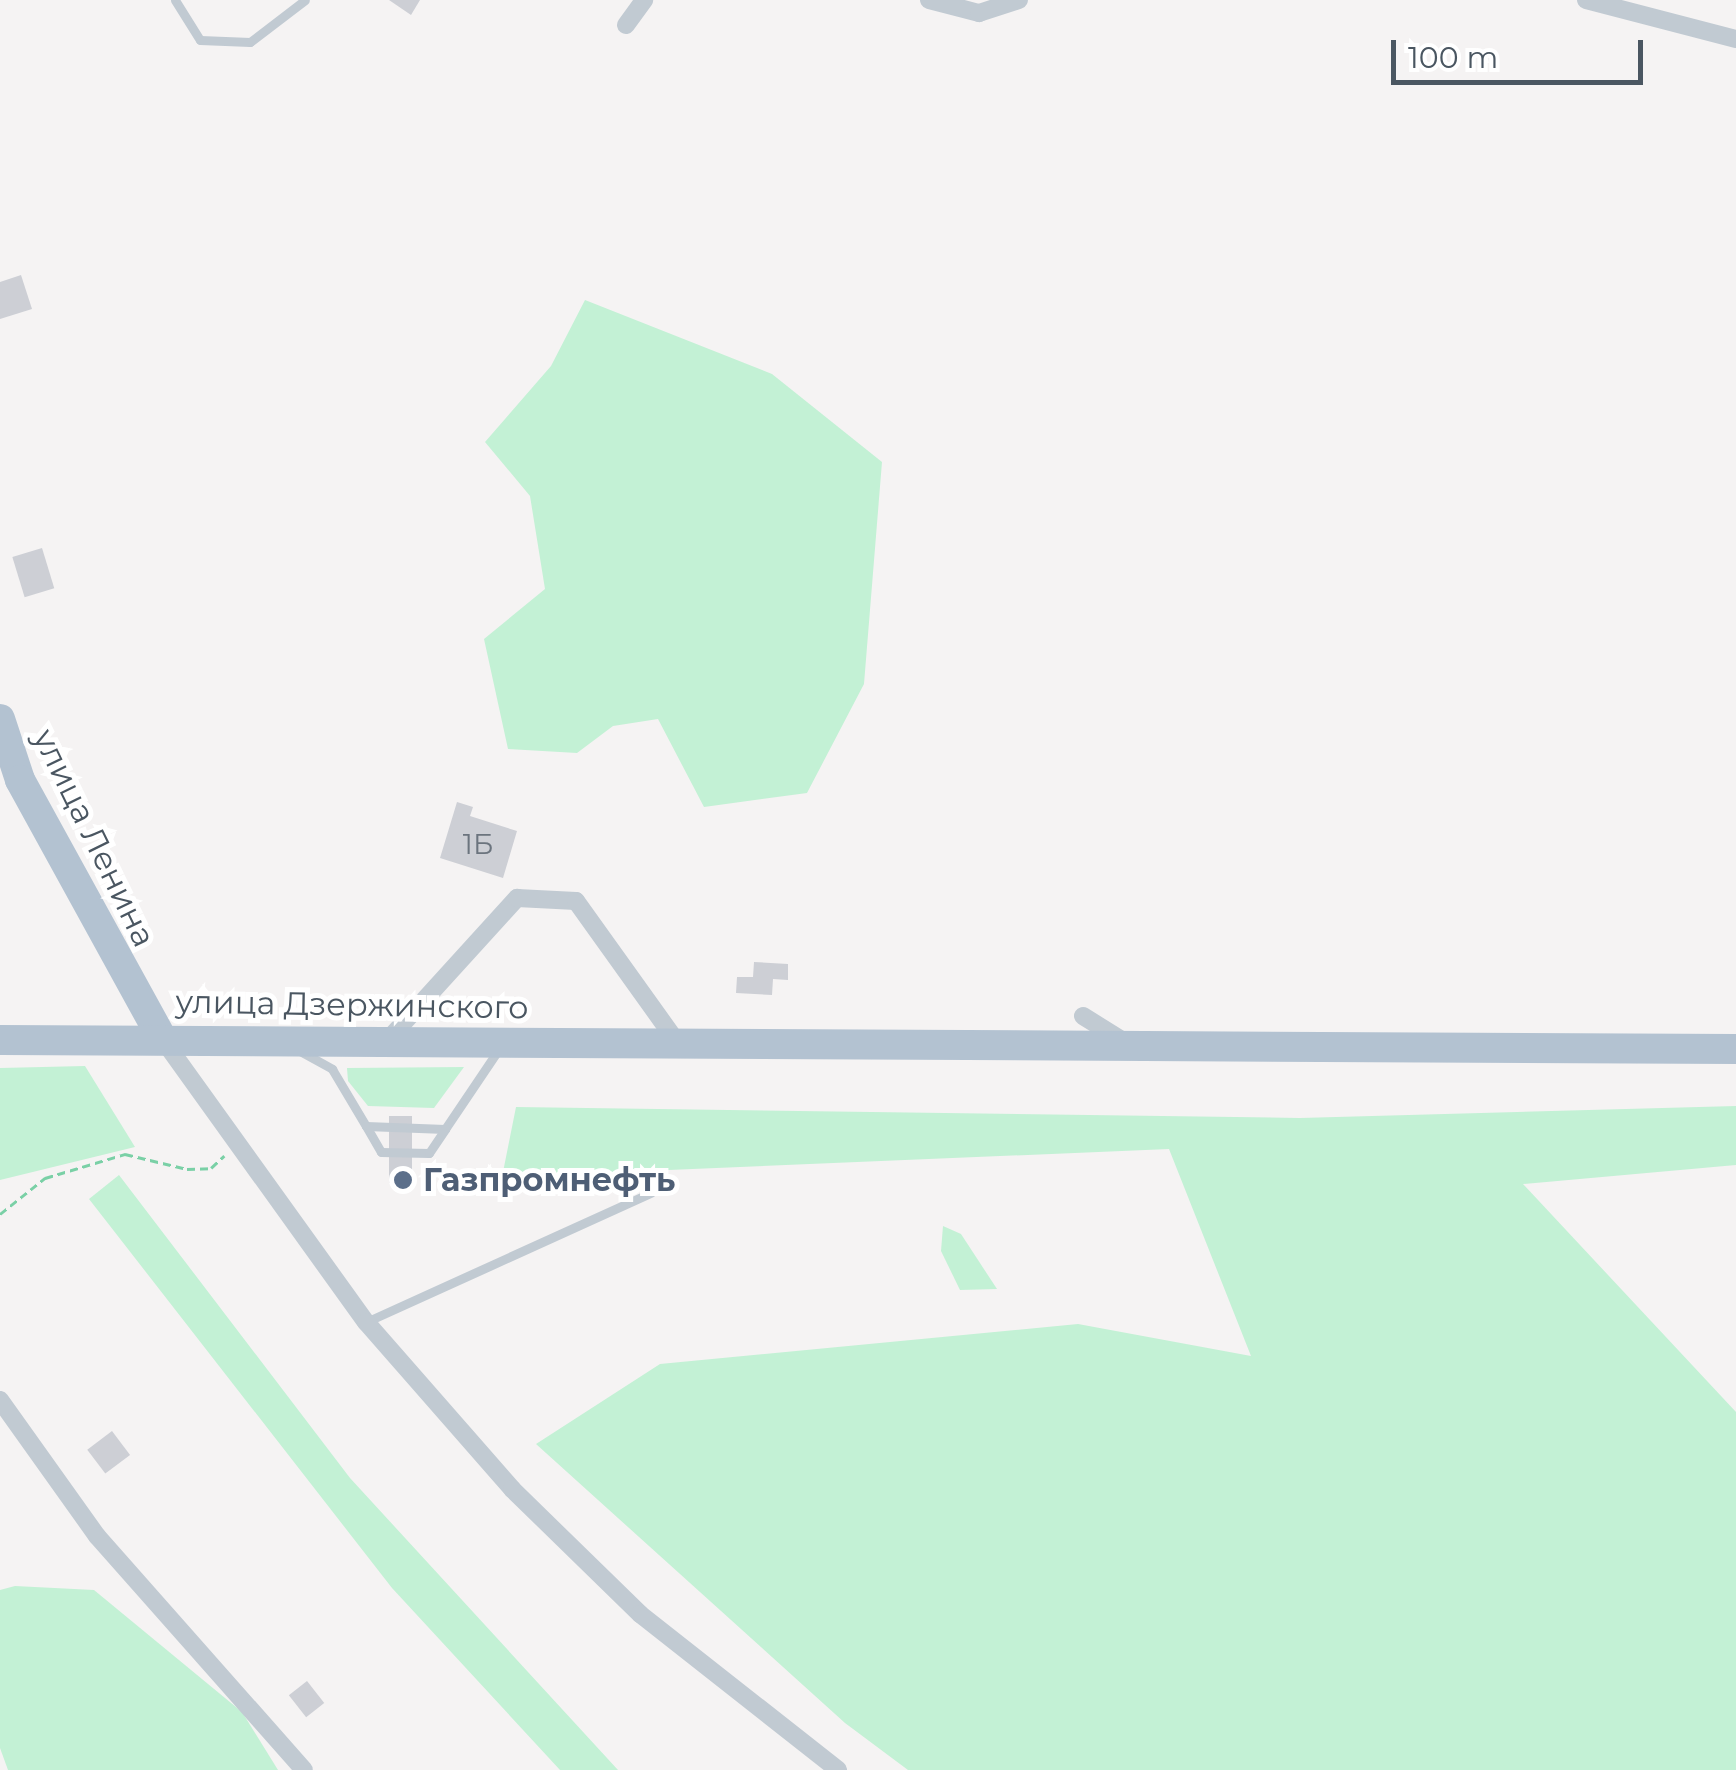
<!DOCTYPE html>
<html>
<head>
<meta charset="utf-8">
<style>
  body { margin:0 }
  #map { position:relative; width:1736px; height:1770px; overflow:hidden; background:#f5f3f3; font-family:Montserrat,sans-serif }
  div>[style] { position:absolute }
  .green>* { inset:0; background:#c3f1d5 }
  .building>* { inset:0; background:#cdcfd5; transform-origin:0 0 }
  .path>* { height:2.5px; margin-top:-1.25px; transform-origin:0; background:repeating-linear-gradient(90deg,#7ad0a6 0 8px,transparent 0 13px) }
  .service>* { height:9px; margin:-4.5px; padding:0 4.5px; transform-origin:4.5px; border-radius:4.5px; background:#c1cad2 }
  .minor>* { height:18px; margin:-9px; padding:0 9px; transform-origin:9px; border-radius:9px; background:#c1cad2 }
  .primary>* { height:30px; margin:-15px; padding:0 15px; transform-origin:15px; border-radius:15px; background:#b3c2d1 }
  .dots>* { width:28px; height:28px; translate:-50% -50%; box-sizing:border-box; border:5px solid #fff; border-radius:50% }
  span { translate:-50% -50%; white-space:nowrap; text-align:center; line-height:1.15; -webkit-text-stroke:10px #fff; paint-order:stroke }
  .number-label { font-size:28px; color:#6b747e }
  .number-label span { -webkit-text-stroke-width:0 }
  .street-label { font-size:32px; color:#4a5661 }
  .service-label { font-size:32px; color:#4e5e75; font-weight:700 }
  .left { translate:0 -50%; text-align:left }
  .scale { position:absolute; left:1391px; top:40px; width:252px; height:45px; box-sizing:border-box; border:5px solid #4a5661; border-top:0; padding-left:12px; font-size:30px; line-height:35px; white-space:nowrap; color:#4a5661; -webkit-text-stroke:8px #fff; paint-order:stroke }
</style>
</head>
<body>
<div id="map">
  <div class="green">
    <i style="clip-path:polygon(585px 300px,772px 374px,882px 462px,864px 684px,807px 793px,704px 807px,658px 719px,613px 726px,577px 753px,508px 749px,484px 639px,545px 589px,530px 496px,485px 442px,551px 366px)"></i>
    <i style="clip-path:polygon(85px 1066px,135px 1147px,0 1180px,0 1068px)"></i>
    <i style="clip-path:polygon(464px 1067px,434px 1108px,368px 1106px,348px 1081px,347px 1068px)"></i>
    <i style="clip-path:polygon(1736px 1106px,1736px 1165px,1523px 1184px,1736px 1412px,1736px 1770px,908px 1770px,845px 1723px,536px 1444px,660px 1364px,1078px 1324px,1251px 1356px,1169px 1149px,502px 1177px,516px 1107px,1300px 1118px)"></i>
    <i style="clip-path:polygon(119px 1175px,350px 1478px,618px 1770px,560px 1770px,392px 1588px,89px 1199px)"></i>
    <i style="clip-path:polygon(943px 1226px,961px 1234px,997px 1289px,960px 1290px,941px 1251px)"></i>
    <i style="clip-path:polygon(15px 1586px,94px 1590px,242px 1712px,278px 1770px,8px 1770px,0 1748px,0 1590px)"></i>
  </div>
  <div class="building">
    <i style="clip-path:polygon(389px 0,420px 0,411px 15px)"></i>
    <i style="clip-path:polygon(21px 275px,32px 309px,0 319px,0 282px)"></i>
    <i style="left:42px;top:548px;width:42px;height:31px;rotate:73deg"></i>
    <i style="clip-path:polygon(457px 802px,473px 807px,470px 816px,517px 831px,503px 878px,440px 858px)"></i>
    <i style="clip-path:polygon(754px 962px,788px 964px,788px 980px,773px 979px,772px 995px,736px 993px,737px 977px,753px 977px)"></i>
    <i style="left:389px;top:1116px;width:23px;height:67px"></i>
    <i style="left:112px;top:1431px;width:30px;height:31px;rotate:53deg"></i>
    <i style="left:307px;top:1681px;width:28px;height:23px;rotate:52deg"></i>
  </div>
  <div class="path">
    <i style="left:0;top:1214px;width:58px;rotate:-38.7deg"></i>
    <i style="left:45px;top:1178px;width:84px;rotate:-16.7deg"></i>
    <i style="left:125px;top:1154px;width:64px;rotate:13.6deg"></i>
    <i style="left:187px;top:1169px;width:24px;rotate:-2deg"></i>
    <i style="left:211px;top:1168px;width:18px;rotate:-43deg"></i>
  </div>
  <div class="service">
    <i style="left:175px;top:0;width:47px;rotate:58deg"></i>
    <i style="left:200px;top:40px;width:50px;rotate:2.3deg"></i>
    <i style="left:250px;top:42px;width:69px;rotate:-37.4deg"></i>
    <i style="left:300px;top:1051px;width:37px;rotate:29deg"></i>
    <i style="left:332px;top:1069px;width:66px;rotate:59.2deg"></i>
    <i style="left:366px;top:1126px;width:79px;rotate:2.2deg"></i>
    <i style="left:445px;top:1129px;width:97px;rotate:-56deg"></i>
    <i style="left:366px;top:1126px;width:30px;rotate:60deg"></i>
    <i style="left:381px;top:1152px;width:48px;rotate:1.2deg"></i>
    <i style="left:429px;top:1153px;width:29px;rotate:-56deg"></i>
    <i style="left:366px;top:1322px;width:313px;rotate:-24.4deg"></i>
  </div>
  <div class="minor">
    <i style="left:929px;top:0;width:52px;rotate:14.6deg"></i>
    <i style="left:979px;top:13px;width:42px;rotate:-18deg"></i>
    <i style="left:1586px;top:0;width:155px;rotate:14.6deg"></i>
    <i style="left:626px;top:25px;width:31px;rotate:-54deg"></i>
    <i style="left:1083px;top:1016px;width:49px;rotate:31.8deg"></i>
    <i style="left:161px;top:1037px;width:351px;rotate:54.3deg"></i>
    <i style="left:366px;top:1322px;width:222px;rotate:48.8deg"></i>
    <i style="left:512px;top:1489px;width:179px;rotate:44.3deg"></i>
    <i style="left:640px;top:1614px;width:252px;rotate:38.2deg"></i>
    <i style="left:386px;top:1042px;width:195px;rotate:-47.7deg"></i>
    <i style="left:517px;top:898px;width:59px;rotate:2.9deg"></i>
    <i style="left:576px;top:901px;width:177px;rotate:54.4deg"></i>
    <i style="left:0;top:1400px;width:167px;rotate:54.5deg"></i>
    <i style="left:97px;top:1536px;width:312px;rotate:48.5deg"></i>
  </div>
  <div class="primary">
    <i style="left:0;top:719px;width:64px;rotate:71.8deg"></i>
    <i style="left:20px;top:780px;width:292px;rotate:61.2deg"></i>
    <i style="left:0;top:1040px;width:1736px;rotate:0.3deg"></i>
  </div>
  <div class="dots">
    <i style="left:403px;top:1180px;background:#5c6f8a"></i>
  </div>
  <div class="number-label">
    <span style="left:478px;top:844px">1Б</span>
  </div>
  <div class="street-label">
    <span style="left:94px;top:838px;rotate:64deg">улица Ленина</span>
    <span style="left:352px;top:1005px;rotate:1deg">улица Дзержинского</span>
  </div>
  <div class="service-label">
    <span class="left" style="left:423px;top:1180px">Газпромнефть</span>
  </div>
  <div class="scale">100 m</div>
</div>
</body>
</html>
